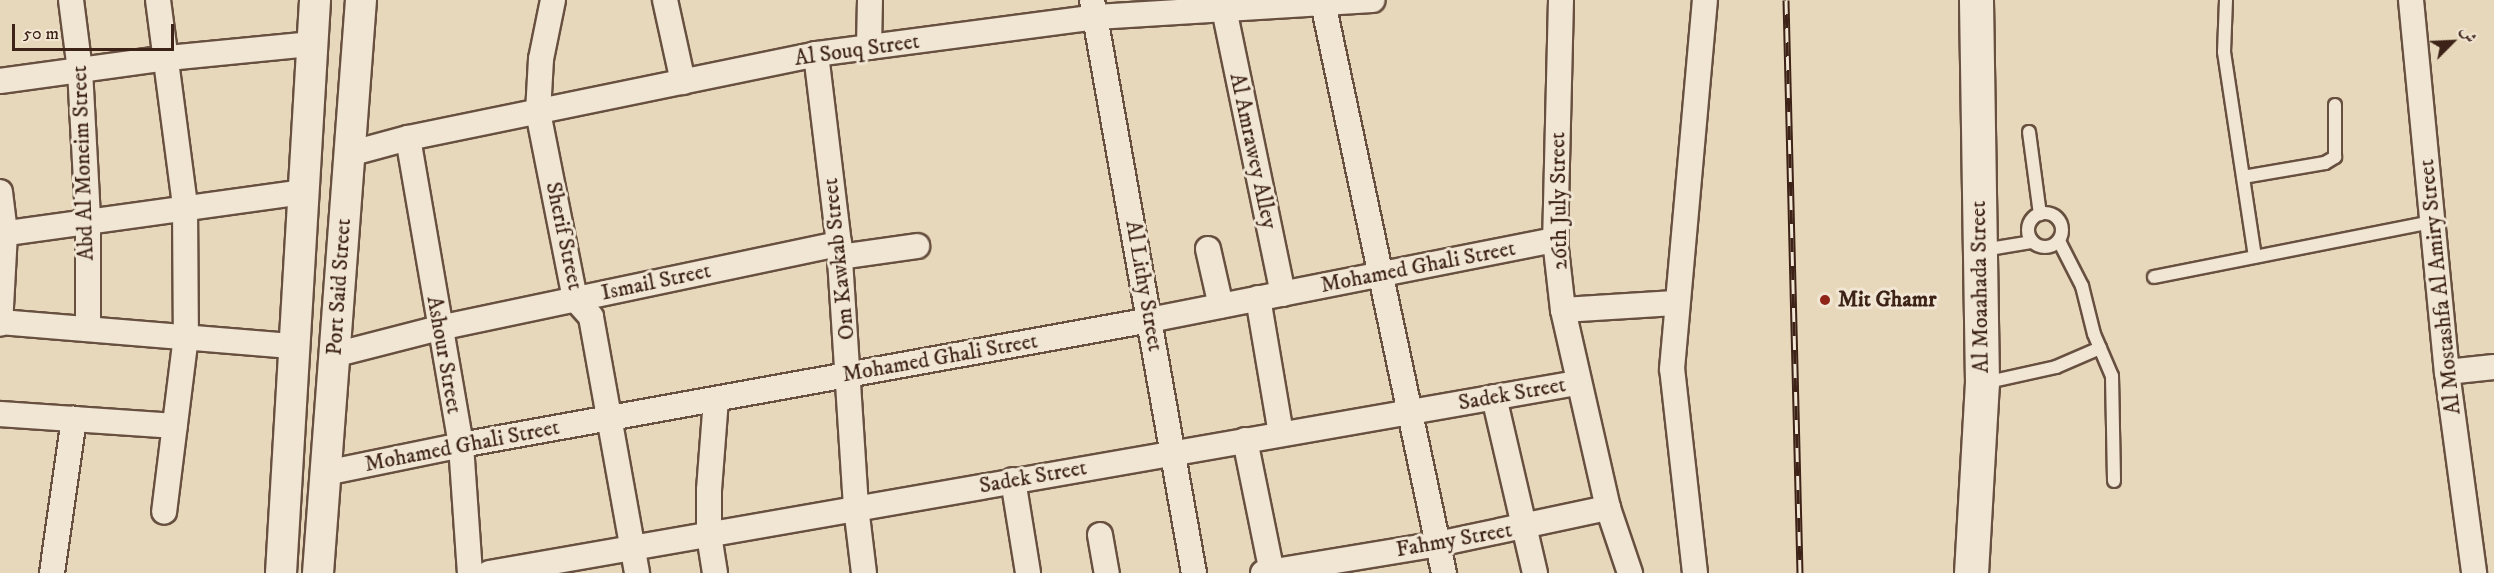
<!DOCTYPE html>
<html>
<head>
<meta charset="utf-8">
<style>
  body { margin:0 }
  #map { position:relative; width:2494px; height:573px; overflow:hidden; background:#e8d8bb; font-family:"IM FELL DW Pica",Amiri,serif }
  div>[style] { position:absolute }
  .roads { filter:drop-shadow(2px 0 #685040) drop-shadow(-2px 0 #685040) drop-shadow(0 2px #685040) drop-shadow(0 -2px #685040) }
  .service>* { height:12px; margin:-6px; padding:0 6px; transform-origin:6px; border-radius:6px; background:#f0e6d3 }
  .service>.ring { margin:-6px; padding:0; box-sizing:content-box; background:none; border:12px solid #f0e6d3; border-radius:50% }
  .minor>* { height:24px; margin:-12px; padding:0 12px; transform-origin:12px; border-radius:12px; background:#f0e6d3 }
  .tertiary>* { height:30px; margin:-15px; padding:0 15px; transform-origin:15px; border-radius:15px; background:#f0e6d3 }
  .secondary>* { height:33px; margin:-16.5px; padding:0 16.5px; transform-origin:16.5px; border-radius:16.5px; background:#f0e6d3 }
  .rail>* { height:7px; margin-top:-3.5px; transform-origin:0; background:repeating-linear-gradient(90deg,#f0e6d3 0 14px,#3d2217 0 28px); box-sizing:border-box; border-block:2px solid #3d2217 }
  .dots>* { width:16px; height:16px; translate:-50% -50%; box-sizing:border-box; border:3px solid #f0e6d3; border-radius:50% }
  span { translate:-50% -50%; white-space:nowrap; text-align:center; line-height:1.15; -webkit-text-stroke:6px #f0e6d3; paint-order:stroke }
  .street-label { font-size:22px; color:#3d2217 }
  .poi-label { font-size:22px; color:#3d2217; font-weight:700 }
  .left { translate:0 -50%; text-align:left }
  .north { position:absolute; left:2422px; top:12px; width:60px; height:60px; -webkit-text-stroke:4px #f0e6d3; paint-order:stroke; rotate:66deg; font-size:16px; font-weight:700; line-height:24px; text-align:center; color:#3d2217 }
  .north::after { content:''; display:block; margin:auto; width:21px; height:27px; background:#3d2217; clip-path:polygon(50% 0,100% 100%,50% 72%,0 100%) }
  .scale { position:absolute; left:12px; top:24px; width:162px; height:27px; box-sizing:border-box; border:3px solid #3d2217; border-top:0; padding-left:8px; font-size:18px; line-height:21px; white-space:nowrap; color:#3d2217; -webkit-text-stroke:4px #f0e6d3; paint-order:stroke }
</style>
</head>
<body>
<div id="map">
  <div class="roads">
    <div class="service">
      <i style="left:2226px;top:0;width:52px;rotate:92.2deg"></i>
      <i style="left:2224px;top:52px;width:207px;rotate:81.4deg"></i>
      <i style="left:2029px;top:132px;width:83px;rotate:82.4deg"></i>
      <i style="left:2243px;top:177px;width:83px;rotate:-9.7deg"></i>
      <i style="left:2325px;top:163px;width:12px;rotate:-31deg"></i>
      <i style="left:2335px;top:157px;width:52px;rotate:-90deg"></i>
      <i class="ring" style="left:2028px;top:213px;width:22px;height:22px"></i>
      <i style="left:2059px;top:241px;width:51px;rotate:62.9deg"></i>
      <i style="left:2082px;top:286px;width:49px;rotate:76deg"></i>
      <i style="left:2094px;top:334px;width:46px;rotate:66.8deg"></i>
      <i style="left:2112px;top:376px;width:105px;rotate:88.9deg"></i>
      <i style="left:1983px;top:250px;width:50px;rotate:-9.3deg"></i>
      <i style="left:2154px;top:277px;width:284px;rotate:-11.2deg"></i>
      <i style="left:1984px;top:383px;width:74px;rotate:-12.5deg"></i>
      <i style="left:2056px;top:367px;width:48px;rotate:-23.4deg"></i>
    </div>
    <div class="minor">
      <i style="left:71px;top:0;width:71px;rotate:82.7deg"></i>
      <i style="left:80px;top:70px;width:150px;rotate:86.9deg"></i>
      <i style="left:88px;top:220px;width:107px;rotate:90deg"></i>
      <i style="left:158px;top:0;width:208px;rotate:82.5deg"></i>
      <i style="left:185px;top:206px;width:130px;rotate:89.6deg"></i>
      <i style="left:186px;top:336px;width:177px;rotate:97.1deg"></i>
      <i style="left:553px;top:0;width:60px;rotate:101.5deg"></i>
      <i style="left:541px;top:59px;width:53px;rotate:93.2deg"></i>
      <i style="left:538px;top:112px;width:191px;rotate:78.8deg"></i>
      <i style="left:575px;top:299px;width:24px;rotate:48deg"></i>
      <i style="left:591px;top:317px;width:260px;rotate:79.8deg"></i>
      <i style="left:665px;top:0;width:84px;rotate:77.6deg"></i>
      <i style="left:1092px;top:0;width:582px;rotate:79.91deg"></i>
      <i style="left:1561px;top:0;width:240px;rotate:91.4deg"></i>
      <i style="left:1555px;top:240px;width:70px;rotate:83.5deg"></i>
      <i style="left:1563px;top:310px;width:203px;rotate:77.2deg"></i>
      <i style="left:1608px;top:508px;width:69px;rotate:71.3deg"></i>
      <i style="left:2411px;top:0;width:374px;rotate:84.5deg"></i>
      <i style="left:2447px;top:372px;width:203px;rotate:82.3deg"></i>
      <i style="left:1323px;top:3px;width:583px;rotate:78.02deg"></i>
      <i style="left:1224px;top:9px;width:291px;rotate:78.3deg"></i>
      <i style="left:869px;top:47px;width:47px;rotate:-88.8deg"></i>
      <i style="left:816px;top:54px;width:191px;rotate:83.1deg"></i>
      <i style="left:839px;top:244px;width:264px;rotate:86.3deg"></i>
      <i style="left:856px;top:507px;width:66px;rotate:83.1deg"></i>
      <i style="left:0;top:81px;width:170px;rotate:-7.8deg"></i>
      <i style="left:168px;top:58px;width:145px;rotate:-5.6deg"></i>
      <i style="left:408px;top:138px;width:312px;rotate:80.2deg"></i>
      <i style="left:461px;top:445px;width:128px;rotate:86deg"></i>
      <i style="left:349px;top:154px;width:61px;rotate:-15.2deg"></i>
      <i style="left:408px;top:138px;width:417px;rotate:-11.6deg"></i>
      <i style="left:816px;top:54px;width:282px;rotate:-7.5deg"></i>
      <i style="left:1096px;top:17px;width:277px;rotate:-3.5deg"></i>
      <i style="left:0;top:192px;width:41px;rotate:83deg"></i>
      <i style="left:5px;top:233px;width:91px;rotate:93.1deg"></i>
      <i style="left:0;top:234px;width:306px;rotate:-7.9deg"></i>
      <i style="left:1208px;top:249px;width:58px;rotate:77.2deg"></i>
      <i style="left:840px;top:257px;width:78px;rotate:-8.1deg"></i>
      <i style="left:1258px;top:298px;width:138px;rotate:80.4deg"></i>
      <i style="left:1563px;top:310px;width:112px;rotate:-3.6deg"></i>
      <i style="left:0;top:322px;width:295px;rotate:4.7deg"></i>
      <i style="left:334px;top:355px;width:108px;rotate:-14.4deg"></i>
      <i style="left:439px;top:328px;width:409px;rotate:-11.9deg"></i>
      <i style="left:2447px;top:372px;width:47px;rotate:-6.1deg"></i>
      <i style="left:1494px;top:397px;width:181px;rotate:76.9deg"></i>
      <i style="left:0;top:414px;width:175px;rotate:3.9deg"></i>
      <i style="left:1245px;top:440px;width:136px;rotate:78.5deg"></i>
      <i style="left:325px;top:473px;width:139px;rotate:-11.6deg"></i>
      <i style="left:461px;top:445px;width:700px;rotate:-10.28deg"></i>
      <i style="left:1150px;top:320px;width:413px;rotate:-11.2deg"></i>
      <i style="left:1013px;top:480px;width:94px;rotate:80.8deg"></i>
      <i style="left:1100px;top:535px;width:39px;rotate:80deg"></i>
      <i style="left:52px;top:573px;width:156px;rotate:-81.9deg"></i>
      <i style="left:489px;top:573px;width:1104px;rotate:-9.91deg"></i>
      <i style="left:715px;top:573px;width:38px;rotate:-99deg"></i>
      <i style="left:709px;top:535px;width:45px;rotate:-90deg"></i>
      <i style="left:709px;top:490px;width:90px;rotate:-85.6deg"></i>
      <i style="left:1263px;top:573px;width:177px;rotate:-9.4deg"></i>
      <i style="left:1438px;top:544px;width:174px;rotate:-12deg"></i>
      <i style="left:1695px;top:573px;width:205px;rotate:-96.4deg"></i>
      <i style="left:1672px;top:369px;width:370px;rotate:-84.9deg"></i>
    </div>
    <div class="tertiary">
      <i style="left:281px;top:573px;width:574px;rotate:-86.6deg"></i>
      <i style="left:318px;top:573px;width:575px;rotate:-85.71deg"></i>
    </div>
    <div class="secondary">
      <i style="left:1971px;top:573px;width:190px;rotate:-86.7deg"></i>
      <i style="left:1982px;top:383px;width:383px;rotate:-90.9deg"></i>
    </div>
  </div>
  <div class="rail">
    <i style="left:1786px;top:0;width:573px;rotate:88.6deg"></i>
  </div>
  <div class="dots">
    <i style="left:1825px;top:300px;background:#8f2418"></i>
  </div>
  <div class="street-label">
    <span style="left:857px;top:50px;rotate:-8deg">Al Souq Street</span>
    <span style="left:1253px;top:151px;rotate:78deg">Al Amrawey Alley</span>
    <span style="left:83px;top:163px;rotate:-92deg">Abd Al Moneim Street</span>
    <span style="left:1559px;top:201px;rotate:-91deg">26th July Street</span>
    <span style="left:564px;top:236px;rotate:78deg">Sherif Street</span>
    <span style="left:839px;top:259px;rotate:-96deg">Om Kawkab Street</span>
    <span style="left:1418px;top:267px;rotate:-11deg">Mohamed Ghali Street</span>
    <span style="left:656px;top:282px;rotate:-12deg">Ismail Street</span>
    <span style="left:1144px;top:286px;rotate:80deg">Al Lithy Street</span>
    <span style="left:339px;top:287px;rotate:-86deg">Port Said Street</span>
    <span style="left:1980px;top:287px;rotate:-91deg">Al Moaahada Street</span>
    <span style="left:2440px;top:287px;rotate:-96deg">Al Mostashfa Al Amiry Street</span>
    <span style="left:444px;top:355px;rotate:80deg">Ashour Street</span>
    <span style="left:940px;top:358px;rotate:-10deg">Mohamed Ghali Street</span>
    <span style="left:1512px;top:394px;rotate:-10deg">Sadek Street</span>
    <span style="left:462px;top:446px;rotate:-11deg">Mohamed Ghali Street</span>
    <span style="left:1033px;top:477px;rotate:-10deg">Sadek Street</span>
    <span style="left:1454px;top:540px;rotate:-10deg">Fahmy Street</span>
  </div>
  <div class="poi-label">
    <span class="left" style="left:1838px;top:300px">Mit Ghamr</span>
  </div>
  <div class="north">ش</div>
  <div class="scale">50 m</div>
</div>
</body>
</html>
